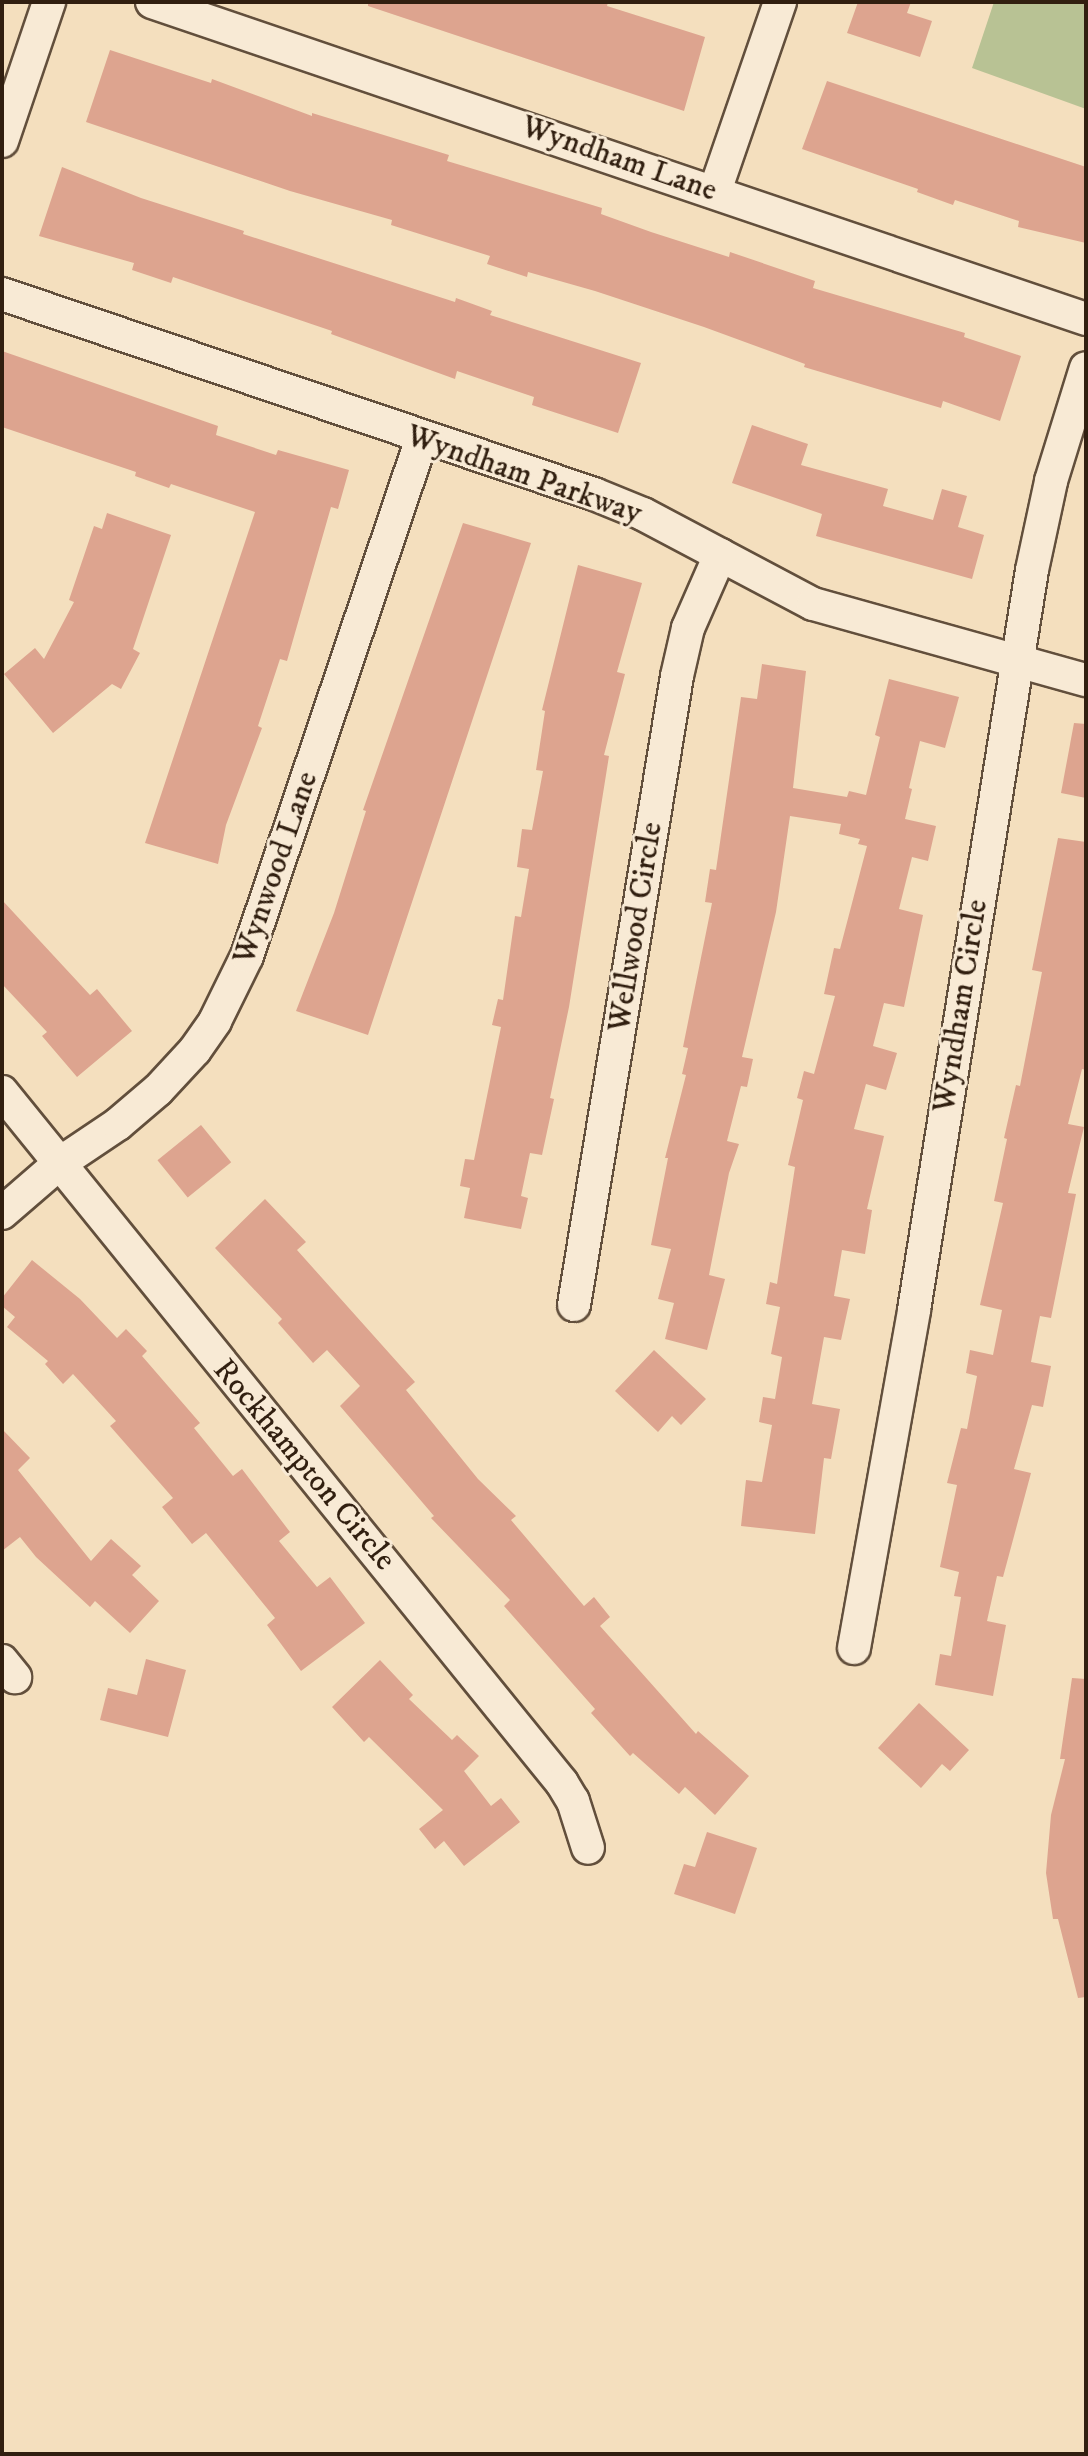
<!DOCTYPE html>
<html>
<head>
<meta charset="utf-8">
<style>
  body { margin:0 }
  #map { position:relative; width:1088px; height:2456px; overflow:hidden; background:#f4dfbe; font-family:"IM FELL DW Pica",serif }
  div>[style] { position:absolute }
  .green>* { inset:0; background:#b8c294 }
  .building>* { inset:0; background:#dda48f; transform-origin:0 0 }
  .roads { filter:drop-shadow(2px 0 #624f3c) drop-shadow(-2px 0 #624f3c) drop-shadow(0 2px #624f3c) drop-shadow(0 -2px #624f3c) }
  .street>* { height:32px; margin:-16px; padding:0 16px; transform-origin:16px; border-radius:16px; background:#f8ead5 }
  span { translate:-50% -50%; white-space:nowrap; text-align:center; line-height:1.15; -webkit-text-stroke:6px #f8ead5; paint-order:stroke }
  .street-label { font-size:32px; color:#311f10 }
  .frame { position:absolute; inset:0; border:4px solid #311f10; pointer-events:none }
</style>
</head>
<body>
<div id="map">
  <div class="green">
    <i style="clip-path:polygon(994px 2px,1086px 2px,1086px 109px,972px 68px)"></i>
  </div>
  <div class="building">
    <i style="clip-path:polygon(368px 2px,608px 2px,607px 6px,705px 37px,684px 111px,368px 6px)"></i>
    <i style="clip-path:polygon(858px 2px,911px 2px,907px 13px,932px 21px,920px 57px,847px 33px)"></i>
    <i style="clip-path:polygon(110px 50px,211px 83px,212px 79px,312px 116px,312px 113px,449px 155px,447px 161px,602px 208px,601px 214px,651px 232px,729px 257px,730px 252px,815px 281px,813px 288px,965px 333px,964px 337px,1021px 356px,1000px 421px,943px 401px,941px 408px,804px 367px,805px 364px,704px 327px,595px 291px,528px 272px,527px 277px,487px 264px,490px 256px,391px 225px,392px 220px,290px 191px,86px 122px)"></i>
    <i style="clip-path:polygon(827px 81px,1086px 167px,1086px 243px,1018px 227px,1019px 221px,955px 200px,953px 205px,917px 192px,918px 189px,802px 149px)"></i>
    <i style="clip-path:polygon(62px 167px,141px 198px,244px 231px,243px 234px,455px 302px,456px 298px,492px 311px,490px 315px,641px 363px,618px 433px,532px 405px,534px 397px,457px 371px,455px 379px,331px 334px,332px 331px,173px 277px,171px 283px,132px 270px,134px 263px,39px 236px)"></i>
    <i style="clip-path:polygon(2px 351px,218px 426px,216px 435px,276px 455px,278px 450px,349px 470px,338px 509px,331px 507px,287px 661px,280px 659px,258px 726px,262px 728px,226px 825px,218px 864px,145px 843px,255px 512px,171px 484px,169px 488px,135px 476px,136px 472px,2px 427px)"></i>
    <i style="clip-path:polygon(752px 425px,808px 444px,801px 465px,888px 489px,883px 506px,933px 520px,942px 489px,967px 496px,958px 527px,984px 535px,972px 579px,816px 536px,822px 514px,732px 483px)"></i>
    <i style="clip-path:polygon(107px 513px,171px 535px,133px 649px,140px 653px,121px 689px,112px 684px,53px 733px,4px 674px,35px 648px,44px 659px,74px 602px,69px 600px,94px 526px,102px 529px)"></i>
    <i style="clip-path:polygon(463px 523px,531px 543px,368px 1035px,296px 1011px,334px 913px,366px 811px,363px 810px)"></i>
    <i style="clip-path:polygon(578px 565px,642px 583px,617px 672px,625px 674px,604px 755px,609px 756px,569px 1007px,550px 1098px,554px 1099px,542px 1155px,530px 1153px,521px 1196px,528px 1198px,521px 1229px,464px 1218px,470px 1188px,460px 1186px,465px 1159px,474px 1160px,501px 1027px,492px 1025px,498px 999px,503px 1000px,515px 916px,521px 917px,529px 869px,517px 867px,522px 829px,532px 830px,543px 771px,536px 770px,545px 711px,542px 710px)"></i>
    <i style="clip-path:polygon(762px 664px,806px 671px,793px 788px,847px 797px,849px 791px,866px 795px,880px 737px,875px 735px,889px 679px,959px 697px,945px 748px,920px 741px,909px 788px,912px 789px,905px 819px,936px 826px,928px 861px,912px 857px,899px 909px,923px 915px,904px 1007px,884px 1003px,873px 1046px,897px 1053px,886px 1090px,866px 1084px,854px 1129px,884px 1136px,867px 1209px,872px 1210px,865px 1254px,842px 1250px,834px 1296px,850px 1299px,841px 1340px,824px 1337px,812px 1404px,840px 1409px,831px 1459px,824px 1458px,815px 1534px,741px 1526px,746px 1480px,762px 1482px,772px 1425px,759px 1422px,763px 1397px,775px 1399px,782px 1357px,771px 1354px,780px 1307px,766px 1304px,770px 1282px,777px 1284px,795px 1167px,788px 1165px,803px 1100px,797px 1098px,804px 1071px,814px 1074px,835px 996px,824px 994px,834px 948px,840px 949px,867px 846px,858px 844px,860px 839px,839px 834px,841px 824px,790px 816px,776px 912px,742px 1057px,753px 1059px,747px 1087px,741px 1086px,727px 1141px,739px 1144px,729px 1173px,709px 1275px,725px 1279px,707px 1350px,665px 1339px,674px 1303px,658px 1299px,671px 1249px,651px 1245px,668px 1158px,665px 1158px,686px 1075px,682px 1074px,688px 1048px,683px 1047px,712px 903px,705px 902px,710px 869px,716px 870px,741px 697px,757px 699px)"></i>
    <i style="clip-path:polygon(1074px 723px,1086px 724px,1086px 798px,1061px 793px)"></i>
    <i style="clip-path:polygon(1058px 838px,1086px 842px,1086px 1070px,1082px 1069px,1068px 1124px,1084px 1127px,1068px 1193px,1076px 1194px,1051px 1318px,1040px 1316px,1031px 1362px,1051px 1366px,1043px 1407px,1032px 1405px,1014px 1469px,1031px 1473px,1003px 1577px,997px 1576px,987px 1621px,1006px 1625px,993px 1696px,935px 1685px,940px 1654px,951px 1656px,961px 1597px,954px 1596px,959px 1572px,940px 1567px,957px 1485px,947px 1483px,961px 1428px,967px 1429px,977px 1376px,966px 1373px,970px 1350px,993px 1355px,1002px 1310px,980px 1305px,1003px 1203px,994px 1201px,1007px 1139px,1004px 1138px,1016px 1085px,1020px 1086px,1042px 972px,1032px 970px)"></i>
    <i style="clip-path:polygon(2px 900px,90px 995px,97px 989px,132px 1031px,77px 1077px,42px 1036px,47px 1032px,2px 984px)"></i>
    <i style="left:201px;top:1125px;width:48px;height:56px;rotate:51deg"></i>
    <i style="clip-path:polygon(265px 1199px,306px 1242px,297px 1250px,415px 1382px,406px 1390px,478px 1479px,516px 1516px,511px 1520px,584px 1606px,594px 1597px,610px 1617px,600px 1626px,696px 1734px,698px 1731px,749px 1776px,715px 1815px,685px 1787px,679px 1794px,633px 1753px,630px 1756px,591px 1713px,595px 1709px,504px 1606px,510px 1600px,431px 1518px,434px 1516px,340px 1406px,360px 1386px,327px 1350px,313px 1363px,278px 1323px,282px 1319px,215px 1248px)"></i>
    <i style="clip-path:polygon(32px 1260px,80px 1299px,117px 1338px,126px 1329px,147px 1351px,142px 1356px,200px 1423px,194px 1428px,233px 1476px,242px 1469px,290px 1532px,279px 1541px,317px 1587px,330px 1577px,365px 1623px,301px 1671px,267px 1625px,275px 1618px,206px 1533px,192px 1544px,162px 1507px,173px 1498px,110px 1426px,116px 1421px,73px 1374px,63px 1384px,45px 1364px,48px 1361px,7px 1327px,15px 1317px,2px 1306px,2px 1298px)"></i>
    <i style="clip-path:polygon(654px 1350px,706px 1399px,681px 1425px,672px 1416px,658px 1432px,615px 1391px)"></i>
    <i style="clip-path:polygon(2px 1429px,30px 1458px,18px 1470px,91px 1561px,111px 1539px,141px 1566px,132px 1575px,159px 1601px,130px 1633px,95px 1601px,90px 1607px,36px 1557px,20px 1537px,2px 1551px)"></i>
    <i style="clip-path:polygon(146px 1659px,186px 1670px,168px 1737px,100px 1720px,108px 1688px,137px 1695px)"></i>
    <i style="clip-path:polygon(380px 1660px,413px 1695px,409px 1699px,452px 1740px,457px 1735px,479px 1756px,464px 1771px,491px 1806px,501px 1798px,520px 1822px,464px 1866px,444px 1841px,435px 1849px,419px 1829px,443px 1810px,369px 1737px,364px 1742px,332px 1707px)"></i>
    <i style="clip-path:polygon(1072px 1678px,1086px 1679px,1086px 1997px,1078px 1998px,1058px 1919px,1053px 1919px,1046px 1873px,1051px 1815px,1065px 1759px,1060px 1759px)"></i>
    <i style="clip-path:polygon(919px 1703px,969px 1750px,950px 1771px,942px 1764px,921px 1788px,878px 1748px)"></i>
    <i style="clip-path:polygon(707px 1832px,757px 1848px,735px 1914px,674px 1894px,684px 1864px,695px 1867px)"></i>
  </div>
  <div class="roads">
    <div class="street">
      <i style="left:152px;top:2px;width:986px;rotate:18.75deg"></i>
      <i style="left:2px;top:141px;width:147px;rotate:-71.3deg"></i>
      <i style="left:715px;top:191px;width:200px;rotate:-71deg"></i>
      <i style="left:2px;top:294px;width:625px;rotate:18.67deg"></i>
      <i style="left:594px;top:494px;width:53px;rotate:22.2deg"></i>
      <i style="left:643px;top:514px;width:192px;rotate:27.9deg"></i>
      <i style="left:813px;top:604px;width:283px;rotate:15.6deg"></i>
      <i style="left:2px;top:1092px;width:889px;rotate:50.98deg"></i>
      <i style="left:562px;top:1783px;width:21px;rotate:59deg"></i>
      <i style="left:573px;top:1801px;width:49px;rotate:72.3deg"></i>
      <i style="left:2px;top:1213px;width:77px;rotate:-40.8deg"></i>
      <i style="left:60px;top:1163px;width:70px;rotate:-33.9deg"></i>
      <i style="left:118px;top:1124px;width:52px;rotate:-40.4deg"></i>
      <i style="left:158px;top:1090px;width:54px;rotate:-47.2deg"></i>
      <i style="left:195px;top:1050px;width:35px;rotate:-55deg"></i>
      <i style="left:215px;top:1021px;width:72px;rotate:-63.8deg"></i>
      <i style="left:247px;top:956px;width:547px;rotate:-71.33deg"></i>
      <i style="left:574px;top:1305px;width:637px;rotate:-80.7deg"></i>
      <i style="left:677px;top:676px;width:49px;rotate:-77.1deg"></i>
      <i style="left:688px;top:628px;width:80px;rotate:-66.3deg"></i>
      <i style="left:854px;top:1648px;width:343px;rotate:-79.9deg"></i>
      <i style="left:914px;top:1310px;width:749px;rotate:-80.94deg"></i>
      <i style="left:1032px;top:570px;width:91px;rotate:-77.9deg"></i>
      <i style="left:1051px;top:481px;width:118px;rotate:-72.8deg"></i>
      <i style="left:2px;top:1661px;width:21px;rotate:51deg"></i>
    </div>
  </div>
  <div class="street-label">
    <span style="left:619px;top:159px;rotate:19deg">Wyndham Lane</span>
    <span style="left:524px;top:475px;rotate:19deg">Wyndham Parkway</span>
    <span style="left:276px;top:868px;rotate:-71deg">Wynwood Lane</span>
    <span style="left:636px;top:927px;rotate:-81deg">Wellwood Circle</span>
    <span style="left:961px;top:1006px;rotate:-81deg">Wyndham Circle</span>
    <span style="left:304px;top:1465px;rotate:50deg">Rockhampton Circle</span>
  </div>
  <div class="frame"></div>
</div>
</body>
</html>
